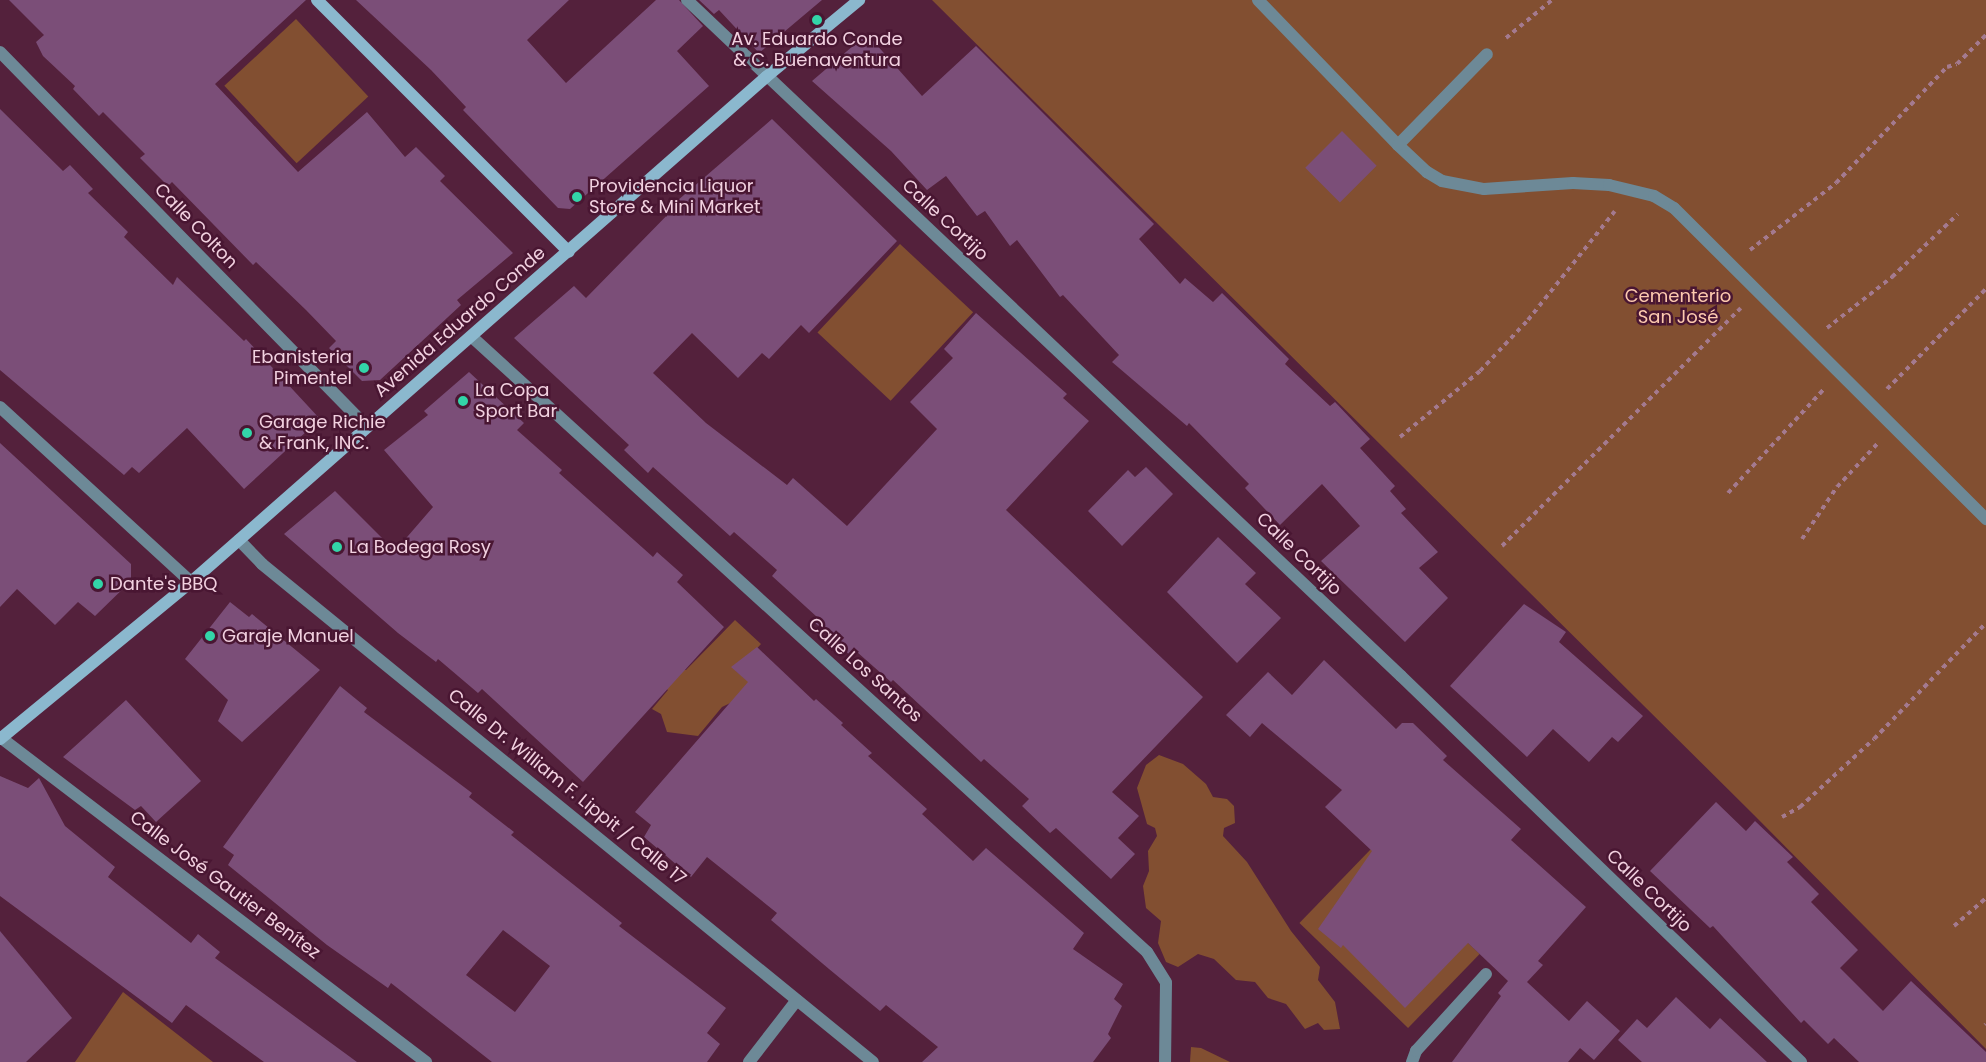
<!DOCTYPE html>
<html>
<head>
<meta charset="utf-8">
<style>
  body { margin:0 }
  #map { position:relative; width:1986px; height:1062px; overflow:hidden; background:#54213c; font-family:Poppins,sans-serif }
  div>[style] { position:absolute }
  .green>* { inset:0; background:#824f31; transform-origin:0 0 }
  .building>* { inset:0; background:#7b4e78; transform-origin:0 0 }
  .path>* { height:4px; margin-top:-2px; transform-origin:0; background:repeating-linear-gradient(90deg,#a47a8f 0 4.5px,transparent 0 9px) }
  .lane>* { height:12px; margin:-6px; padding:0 6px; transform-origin:6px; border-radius:6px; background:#6d8997 }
  .street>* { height:12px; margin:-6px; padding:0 6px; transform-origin:6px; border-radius:6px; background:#6d8997 }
  .secondary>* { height:12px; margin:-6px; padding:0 6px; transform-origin:6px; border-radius:6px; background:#8bb8ce }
  .dots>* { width:16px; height:16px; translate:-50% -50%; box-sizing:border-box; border:3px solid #491632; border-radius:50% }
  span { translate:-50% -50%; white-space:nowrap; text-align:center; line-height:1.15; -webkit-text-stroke:5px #491632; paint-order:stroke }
  .poi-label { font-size:18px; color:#f2d1e0 }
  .left { translate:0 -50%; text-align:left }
  .right { translate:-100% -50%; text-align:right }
  .street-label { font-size:18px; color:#f2d1e0 }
  .park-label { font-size:18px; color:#fdcaaf }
</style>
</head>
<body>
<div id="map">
  <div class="green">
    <i style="clip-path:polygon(932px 0,1986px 0,1986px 1049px,1754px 815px)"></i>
    <i style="left:296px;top:19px;width:106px;height:98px;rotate:47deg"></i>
    <i style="left:900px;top:244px;width:100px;height:121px;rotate:43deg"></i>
    <i style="clip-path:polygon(735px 620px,761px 644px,736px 671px,748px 681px,749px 694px,722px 707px,698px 736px,667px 732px,661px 714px,652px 709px,668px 690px,646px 671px,686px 670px)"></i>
    <i style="clip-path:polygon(1159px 755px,1183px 764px,1206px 784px,1213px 797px,1227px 799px,1234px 806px,1235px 823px,1224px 828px,1223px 836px,1247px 862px,1291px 931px,1320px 967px,1318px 980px,1335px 1002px,1340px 1029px,1324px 1030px,1318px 1023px,1305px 1029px,1286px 1004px,1268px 998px,1255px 982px,1236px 980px,1214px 959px,1198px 954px,1178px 967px,1166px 962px,1158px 943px,1161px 921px,1146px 908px,1143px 886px,1149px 871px,1148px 851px,1157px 836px,1155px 828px,1147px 824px,1137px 788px,1146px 765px)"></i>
    <i style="left:1371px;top:849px;width:151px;height:103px;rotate:44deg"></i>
    <i style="clip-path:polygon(123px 992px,213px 1062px,75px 1062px)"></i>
    <i style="clip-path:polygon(1191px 1047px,1201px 1048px,1230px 1062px,1190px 1062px)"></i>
  </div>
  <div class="building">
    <i style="clip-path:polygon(9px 0,306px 0,215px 84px,298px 172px,367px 112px,405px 157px,416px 147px,445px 176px,440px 181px,513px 253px,457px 300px,461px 305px,380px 380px,362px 381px,329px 348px,336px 341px,306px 310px,256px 262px,253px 265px,172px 182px,168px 186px,140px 158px,145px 154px,103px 112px,99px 116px,73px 89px,75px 86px,43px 56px,36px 42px,44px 35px)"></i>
    <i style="clip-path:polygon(356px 0,569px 0,527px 40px,566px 83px,656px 0,679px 0,703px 26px,677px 51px,709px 86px,570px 209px,558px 208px,463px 110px,466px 107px,431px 70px)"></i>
    <i style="clip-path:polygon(699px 0,822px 0,759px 53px,719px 10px,714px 14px)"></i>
    <i style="clip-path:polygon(867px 34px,922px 96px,976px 46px,1154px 224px,1139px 239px,1180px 284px,1185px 278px,1213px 302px,1222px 293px,1289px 359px,1285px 364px,1330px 406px,1335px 402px,1370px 439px,1360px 448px,1395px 486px,1390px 491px,1406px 509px,1401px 513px,1438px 552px,1419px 568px,1448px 598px,1405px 642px,1321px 561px,1360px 526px,1322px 484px,1280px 525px,1245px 488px,1249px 484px,1189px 423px,1187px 426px,1112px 362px,1119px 355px,1063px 295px,1060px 297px,1017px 240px,1010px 246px,985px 211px,977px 216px,946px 176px,927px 190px,891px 151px,812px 81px)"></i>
    <i style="clip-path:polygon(0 109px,63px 171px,70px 165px,93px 189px,88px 193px,128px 232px,124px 237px,173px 285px,177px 277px,244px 341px,246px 339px,320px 419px,244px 489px,187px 428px,139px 473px,132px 467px,124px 475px,0 370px)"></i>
    <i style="clip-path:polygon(772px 119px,897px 241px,809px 333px,801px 325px,769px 359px,762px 353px,738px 378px,692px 333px,653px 373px,706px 423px,787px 485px,793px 478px,847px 526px,937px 429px,910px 402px,953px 358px,944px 349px,976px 313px,1067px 394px,1063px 398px,1089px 421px,1006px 510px,1203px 697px,1112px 792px,1139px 816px,1118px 838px,1135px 854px,1111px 879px,1056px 828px,1050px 833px,1022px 806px,1029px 799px,984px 759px,981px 762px,893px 680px,891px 682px,857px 652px,852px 657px,813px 621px,817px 617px,772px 576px,777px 570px,734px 532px,730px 536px,653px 467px,648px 473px,624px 450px,629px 445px,514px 338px,574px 286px,586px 298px,679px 203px,677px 201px)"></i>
    <i style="left:1342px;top:131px;width:49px;height:52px;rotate:45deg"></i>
    <i style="clip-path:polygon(469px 372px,524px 423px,517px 430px,562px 470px,559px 473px,653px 557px,657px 552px,683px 575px,677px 582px,724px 627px,583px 782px,482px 689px,478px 693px,438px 659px,436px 662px,398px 633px,284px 534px,335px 491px,395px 551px,433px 507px,384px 450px,428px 415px,424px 411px)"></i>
    <i style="clip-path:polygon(0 443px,131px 564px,131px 581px,95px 616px,78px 602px,55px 625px,17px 589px,0 607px)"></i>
    <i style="clip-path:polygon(1146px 467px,1173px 494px,1122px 546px,1088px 511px,1128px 470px,1135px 477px)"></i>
    <i style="clip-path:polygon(1218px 537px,1256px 573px,1245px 584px,1281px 618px,1237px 663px,1167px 592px)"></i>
    <i style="clip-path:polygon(230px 602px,249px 617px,252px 614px,320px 670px,242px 742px,218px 721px,228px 700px,185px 659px)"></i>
    <i style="clip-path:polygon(1524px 604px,1566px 632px,1559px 642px,1643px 716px,1618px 742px,1612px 737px,1589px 762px,1553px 729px,1527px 757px,1450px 686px)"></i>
    <i style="clip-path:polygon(757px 647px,814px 701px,816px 699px,843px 723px,841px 725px,872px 753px,868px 756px,927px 809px,922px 814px,973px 861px,986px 848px,1084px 933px,1073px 949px,1123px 984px,1114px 999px,1122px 1006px,1108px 1034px,1111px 1038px,1093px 1062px,922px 1062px,938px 1047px,886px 1005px,880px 1011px,829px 969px,771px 920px,777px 913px,707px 857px,691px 877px,644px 837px,651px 825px,635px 812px,748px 682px,731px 667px)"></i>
    <i style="clip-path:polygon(1324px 660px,1396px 729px,1402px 723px,1413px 723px,1447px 756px,1443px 760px,1521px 829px,1511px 840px,1586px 907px,1538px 961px,1543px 965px,1527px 982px,1569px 1021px,1587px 1001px,1620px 1031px,1594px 1060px,1580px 1048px,1568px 1062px,1452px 1062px,1501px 996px,1498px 993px,1508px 981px,1468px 943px,1405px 1008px,1343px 945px,1341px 948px,1318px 929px,1372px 851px,1325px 807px,1342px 790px,1262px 723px,1250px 737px,1226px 715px,1268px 672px,1292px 695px)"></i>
    <i style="clip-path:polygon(evenodd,340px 686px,367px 708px,364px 712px,472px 793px,469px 797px,514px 832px,511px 835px,622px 923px,619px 926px,726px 1008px,707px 1033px,720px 1044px,707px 1062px,492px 1062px,391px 983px,388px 988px,327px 945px,228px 865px,234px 855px,223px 847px,340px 686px,503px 930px,550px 966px,515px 1012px,466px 975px,503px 930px)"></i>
    <i style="clip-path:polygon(126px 700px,201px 781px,156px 822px,141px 806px,135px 810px,63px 757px)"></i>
    <i style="clip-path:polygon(0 776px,28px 788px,39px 778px,65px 826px,115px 867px,108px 877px,191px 943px,198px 934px,220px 952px,215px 958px,357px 1062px,264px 1062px,186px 1005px,172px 1023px,0 896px)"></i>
    <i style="clip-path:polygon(1716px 802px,1746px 831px,1755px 821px,1793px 857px,1787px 862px,1819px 894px,1811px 902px,1858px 950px,1840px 968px,1883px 1011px,1911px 981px,1986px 1052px,1986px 1062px,1859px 1062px,1834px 1038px,1828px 1044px,1804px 1020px,1801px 1023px,1713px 926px,1710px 928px,1650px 871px)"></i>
    <i style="clip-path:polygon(0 931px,72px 1018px,26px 1062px,0 1062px)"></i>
    <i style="clip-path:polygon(1676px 997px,1710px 1029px,1720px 1018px,1767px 1062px,1642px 1062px,1618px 1040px,1637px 1019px,1647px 1028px)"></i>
  </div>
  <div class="path">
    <i style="left:1506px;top:38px;width:60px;rotate:-39.6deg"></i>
    <i style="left:1750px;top:250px;width:109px;rotate:-37.9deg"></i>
    <i style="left:1836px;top:183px;width:161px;rotate:-46.3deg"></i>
    <i style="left:1947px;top:67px;width:10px;rotate:-17deg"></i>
    <i style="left:1957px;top:64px;width:41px;rotate:-45deg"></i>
    <i style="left:1827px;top:328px;width:83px;rotate:-38.1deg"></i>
    <i style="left:1892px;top:277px;width:91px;rotate:-43.7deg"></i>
    <i style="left:1887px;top:389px;width:141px;rotate:-45.3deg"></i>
    <i style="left:1400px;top:437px;width:104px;rotate:-39.5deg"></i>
    <i style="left:1480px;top:371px;width:70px;rotate:-46.7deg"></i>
    <i style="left:1528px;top:320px;width:139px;rotate:-51.4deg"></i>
    <i style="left:1728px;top:493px;width:140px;rotate:-47.3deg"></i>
    <i style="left:1802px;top:539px;width:63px;rotate:-56.1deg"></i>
    <i style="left:1837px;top:487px;width:59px;rotate:-47.1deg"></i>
    <i style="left:1502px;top:546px;width:337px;rotate:-44.9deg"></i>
    <i style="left:1782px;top:817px;width:21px;rotate:-29deg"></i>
    <i style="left:1800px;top:807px;width:100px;rotate:-42.6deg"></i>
    <i style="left:1874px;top:739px;width:161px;rotate:-46deg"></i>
    <i style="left:1954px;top:926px;width:43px;rotate:-41.2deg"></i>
    <i style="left:1985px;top:1025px;width:1px;rotate:-45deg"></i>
  </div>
  <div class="lane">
    <i style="left:1258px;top:0;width:202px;rotate:46deg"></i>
    <i style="left:1398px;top:145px;width:40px;rotate:43deg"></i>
    <i style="left:1427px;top:172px;width:17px;rotate:31deg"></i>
    <i style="left:1442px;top:181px;width:43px;rotate:10.8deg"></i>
    <i style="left:1484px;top:189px;width:89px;rotate:-3.9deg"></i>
    <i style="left:1573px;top:183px;width:36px;rotate:3deg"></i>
    <i style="left:1609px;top:185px;width:46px;rotate:13.7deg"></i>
    <i style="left:1654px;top:196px;width:23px;rotate:31deg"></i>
    <i style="left:1674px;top:208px;width:441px;rotate:44.9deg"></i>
    <i style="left:1398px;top:145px;width:127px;rotate:-45.6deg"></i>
  </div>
  <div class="street">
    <i style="left:687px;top:0;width:983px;rotate:43.43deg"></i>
    <i style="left:1401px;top:676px;width:556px;rotate:43.98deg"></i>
    <i style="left:0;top:52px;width:523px;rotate:45.62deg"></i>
    <i style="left:472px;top:337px;width:913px;rotate:42.34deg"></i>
    <i style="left:1147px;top:952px;width:36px;rotate:58deg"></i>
    <i style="left:1166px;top:983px;width:79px;rotate:90.7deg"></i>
    <i style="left:0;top:407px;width:259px;rotate:42.5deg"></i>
    <i style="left:239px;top:540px;width:33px;rotate:46deg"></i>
    <i style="left:262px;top:564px;width:788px;rotate:39.18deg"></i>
    <i style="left:0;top:737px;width:536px;rotate:37.34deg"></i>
    <i style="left:749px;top:1062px;width:78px;rotate:-52.3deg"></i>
    <i style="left:1412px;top:1062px;width:12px;rotate:-70deg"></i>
    <i style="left:1416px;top:1051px;width:104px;rotate:-47.7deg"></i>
  </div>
  <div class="secondary">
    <i style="left:317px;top:0;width:356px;rotate:45deg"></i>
    <i style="left:0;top:739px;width:247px;rotate:-39.4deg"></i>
    <i style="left:191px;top:582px;width:765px;rotate:-41.29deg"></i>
    <i style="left:766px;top:77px;width:121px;rotate:-39.6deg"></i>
  </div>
  <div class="dots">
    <i style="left:817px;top:20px;background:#33d4a8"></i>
    <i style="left:577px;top:197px;background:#33d4a8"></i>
    <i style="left:364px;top:368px;background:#33d4a8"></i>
    <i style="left:463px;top:401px;background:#33d4a8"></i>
    <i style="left:247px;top:433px;background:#33d4a8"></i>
    <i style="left:337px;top:547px;background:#33d4a8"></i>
    <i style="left:98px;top:584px;background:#33d4a8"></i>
    <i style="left:210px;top:636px;background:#33d4a8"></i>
  </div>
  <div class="poi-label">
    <span style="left:817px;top:50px">Av. Eduardo Conde<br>&amp; C. Buenaventura</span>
    <span class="left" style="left:589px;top:197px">Providencia Liquor<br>Store &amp; Mini Market</span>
    <span class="right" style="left:352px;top:368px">Ebanisteria<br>Pimentel</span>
    <span class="left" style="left:475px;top:401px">La Copa<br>Sport Bar</span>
    <span class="left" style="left:259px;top:433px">Garage Richie<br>&amp; Frank, INC.</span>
    <span class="left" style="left:349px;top:547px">La Bodega Rosy</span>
    <span class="left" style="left:110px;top:584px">Dante's BBQ</span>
    <span class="left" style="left:222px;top:636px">Garaje Manuel</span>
  </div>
  <div class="street-label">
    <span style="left:945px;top:220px;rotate:43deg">Calle Cortijo</span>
    <span style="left:196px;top:226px;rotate:46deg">Calle Colton</span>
    <span style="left:460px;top:322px;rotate:-41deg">Avenida Eduardo Conde</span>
    <span style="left:1299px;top:554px;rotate:44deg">Calle Cortijo</span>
    <span style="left:865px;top:670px;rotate:42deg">Calle Los Santos</span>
    <span style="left:567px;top:787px;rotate:39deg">Calle Dr. William F. Lippit / Calle 17</span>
    <span style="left:225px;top:885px;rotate:37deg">Calle José Gautier Benítez</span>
    <span style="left:1649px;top:891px;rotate:44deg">Calle Cortijo</span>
  </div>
  <div class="park-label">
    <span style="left:1678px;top:307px">Cementerio<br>San José</span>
  </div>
</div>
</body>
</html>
